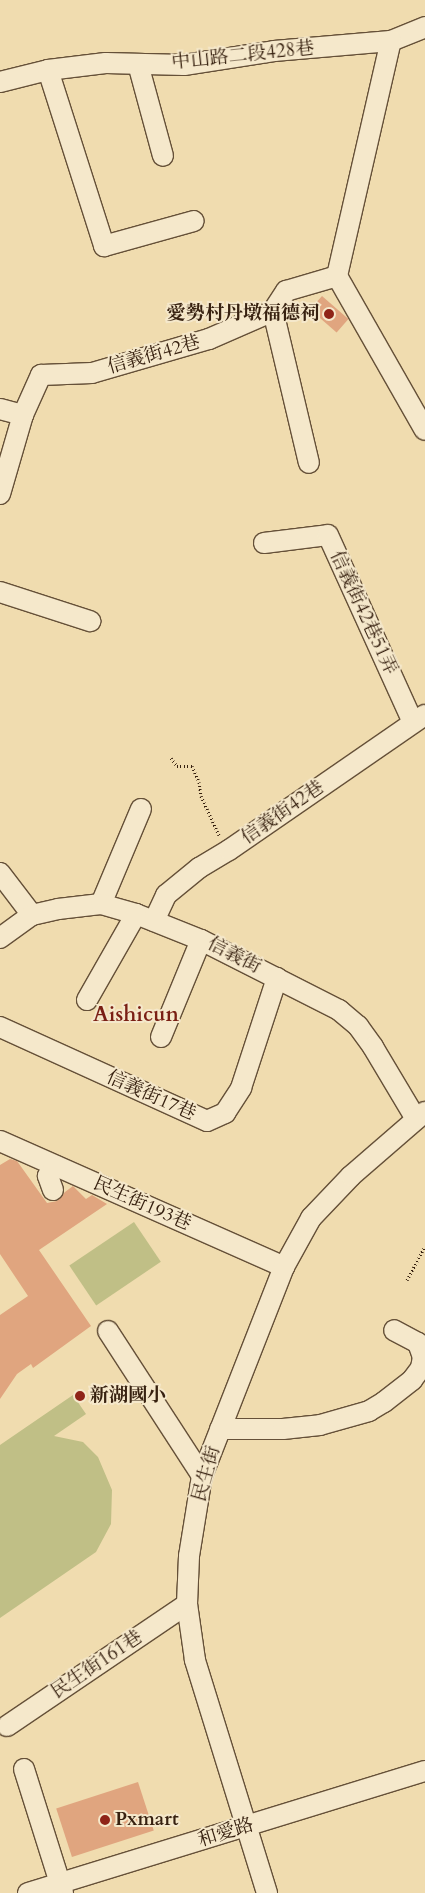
<!DOCTYPE html>
<html>
<head>
<meta charset="utf-8">
<style>
  body { margin:0 }
  #map { position:relative; width:425px; height:1893px; overflow:hidden; background:#f0dcaf; font-family:Cardo,"Noto Serif TC",serif }
  div>[style] { position:absolute }
  .green>* { inset:0; background:#c0bf86; transform-origin:0 0 }
  .building>* { inset:0; background:#e0a57f; transform-origin:0 0 }
  .path>* { height:3px; margin-top:-1.5px; transform-origin:0; background:repeating-linear-gradient(90deg,#372110 0 1px,transparent 0 3.5px) }
  .roads { filter:drop-shadow(1px 0 #655038) drop-shadow(-1px 0 #655038) drop-shadow(0 1px #655038) drop-shadow(0 -1px #655038) }
  .minor>* { height:20px; margin:-10px; padding:0 10px; transform-origin:10px; border-radius:10px; background:#f5e8cb }
  .dots>* { width:14px; height:14px; translate:-50% -50%; box-sizing:border-box; border:2px solid #f5e8cb; border-radius:50% }
  span { translate:-50% -50%; white-space:nowrap; text-align:center; line-height:1.15; -webkit-text-stroke:4px #f5e8cb; paint-order:stroke }
  .street-label { font-size:19px; color:#372110 }
  .poi-label { font-size:19px; color:#372110; font-weight:700 }
  .right { translate:-100% -50%; text-align:right }
  .left { translate:0 -50%; text-align:left }
  .quarter-label { font-size:21px; color:#7a1f14; font-weight:700 }
</style>
</head>
<body>
<div id="map">
  <div class="green">
    <i style="left:134px;top:1222px;width:48px;height:78px;rotate:56deg"></i>
    <i style="clip-path:polygon(73px 1395px,86px 1414px,54px 1436px,83px 1442px,98px 1457px,112px 1490px,111px 1524px,96px 1552px,0 1618px,0 1445px)"></i>
  </div>
  <div class="building">
    <i style="left:322px;top:296px;width:35px;height:18px;rotate:41deg"></i>
    <i style="clip-path:polygon(10px 1159px,17px 1161px,47px 1203px,57px 1201px,65px 1192px,73px 1186px,86px 1199px,92px 1195px,107px 1204px,39px 1250px,91px 1326px,33px 1368px,31px 1364px,17px 1374px,0 1399px,0 1315px,28px 1296px,0 1254px,0 1165px)"></i>
    <i style="left:138px;top:1782px;width:51px;height:86px;rotate:72deg"></i>
  </div>
  <div class="path">
    <i style="left:171px;top:758px;width:10px;rotate:53deg"></i>
    <i style="left:177px;top:766px;width:15px"></i>
    <i style="left:192px;top:766px;width:17px;rotate:66deg"></i>
    <i style="left:199px;top:782px;width:14px;rotate:82deg"></i>
    <i style="left:201px;top:796px;width:43px;rotate:65.2deg"></i>
    <i style="left:407px;top:1280px;width:38px;rotate:-62deg"></i>
  </div>
  <div class="roads">
    <div class="minor">
      <i style="left:138px;top:64px;width:95px;rotate:74.8deg"></i>
      <i style="left:48px;top:70px;width:185px;rotate:72.3deg"></i>
      <i style="left:104px;top:246px;width:93px;rotate:-15.5deg"></i>
      <i style="left:0;top:82px;width:49px;rotate:-14deg"></i>
      <i style="left:48px;top:70px;width:58px;rotate:-6.9deg"></i>
      <i style="left:106px;top:63px;width:78px;rotate:1.5deg"></i>
      <i style="left:184px;top:65px;width:91px;rotate:-8.8deg"></i>
      <i style="left:274px;top:51px;width:117px;rotate:-4.9deg"></i>
      <i style="left:391px;top:41px;width:37px;rotate:-22deg"></i>
      <i style="left:337px;top:276px;width:241px;rotate:-77.1deg"></i>
      <i style="left:273px;top:311px;width:156px;rotate:76.7deg"></i>
      <i style="left:0;top:409px;width:24px;rotate:15deg"></i>
      <i style="left:0;top:494px;width:82px;rotate:-73.8deg"></i>
      <i style="left:23px;top:415px;width:44px;rotate:-65.8deg"></i>
      <i style="left:41px;top:375px;width:51px;rotate:-2.2deg"></i>
      <i style="left:92px;top:373px;width:122px;rotate:-16.2deg"></i>
      <i style="left:209px;top:339px;width:70px;rotate:-23.6deg"></i>
      <i style="left:273px;top:311px;width:24px;rotate:-57deg"></i>
      <i style="left:286px;top:291px;width:53px;rotate:-16.4deg"></i>
      <i style="left:337px;top:276px;width:177px;rotate:60.3deg"></i>
      <i style="left:264px;top:543px;width:64px;rotate:-7.1deg"></i>
      <i style="left:328px;top:535px;width:205px;rotate:65.6deg"></i>
      <i style="left:0;top:592px;width:95px;rotate:17.9deg"></i>
      <i style="left:0;top:873px;width:53px;rotate:52.7deg"></i>
      <i style="left:101px;top:904px;width:103px;rotate:-67.2deg"></i>
      <i style="left:154px;top:921px;width:29px;rotate:-65deg"></i>
      <i style="left:166px;top:895px;width:43px;rotate:-39.3deg"></i>
      <i style="left:199px;top:868px;width:35px;rotate:-31deg"></i>
      <i style="left:229px;top:850px;width:238px;rotate:-34.6deg"></i>
      <i style="left:0;top:938px;width:39px;rotate:-36deg"></i>
      <i style="left:32px;top:915px;width:27px;rotate:-13deg"></i>
      <i style="left:58px;top:909px;width:43px;rotate:-6.6deg"></i>
      <i style="left:101px;top:904px;width:36px;rotate:16deg"></i>
      <i style="left:136px;top:914px;width:70px;rotate:21.8deg"></i>
      <i style="left:201px;top:940px;width:155px;rotate:26.9deg"></i>
      <i style="left:339px;top:1010px;width:25px;rotate:40deg"></i>
      <i style="left:358px;top:1026px;width:26px;rotate:54deg"></i>
      <i style="left:373px;top:1047px;width:84px;rotate:59.2deg"></i>
      <i style="left:87px;top:1000px;width:99px;rotate:-60.3deg"></i>
      <i style="left:0;top:1027px;width:227px;rotate:24.4deg"></i>
      <i style="left:207px;top:1121px;width:20px;rotate:-24deg"></i>
      <i style="left:225px;top:1113px;width:30px;rotate:-57deg"></i>
      <i style="left:241px;top:1088px;width:116px;rotate:-71.9deg"></i>
      <i style="left:161px;top:1037px;width:105px;rotate:-67.6deg"></i>
      <i style="left:0;top:1141px;width:311px;rotate:23.9deg"></i>
      <i style="left:53px;top:1190px;width:15px;rotate:-110deg"></i>
      <i style="left:48px;top:1176px;width:13px;rotate:-48deg"></i>
      <i style="left:108px;top:1331px;width:173px;rotate:57deg"></i>
      <i style="left:220px;top:1429px;width:63px"></i>
      <i style="left:283px;top:1429px;width:37px;rotate:-6deg"></i>
      <i style="left:320px;top:1425px;width:51px;rotate:-15.9deg"></i>
      <i style="left:369px;top:1411px;width:17px;rotate:-31deg"></i>
      <i style="left:384px;top:1402px;width:36px;rotate:-38deg"></i>
      <i style="left:412px;top:1380px;width:15px;rotate:-53deg"></i>
      <i style="left:421px;top:1368px;width:11px;rotate:-80deg"></i>
      <i style="left:423px;top:1357px;width:15px;rotate:-110deg"></i>
      <i style="left:418px;top:1343px;width:27px;rotate:-152deg"></i>
      <i style="left:7px;top:1726px;width:217px;rotate:-34.1deg"></i>
      <i style="left:24px;top:1769px;width:130px;rotate:72.5deg"></i>
      <i style="left:28px;top:1893px;width:415px;rotate:-17.1deg"></i>
      <i style="left:267px;top:1893px;width:244px;rotate:-107.2deg"></i>
      <i style="left:195px;top:1660px;width:57px;rotate:-98.1deg"></i>
      <i style="left:187px;top:1604px;width:48px;rotate:-87.6deg"></i>
      <i style="left:189px;top:1556px;width:81px;rotate:-80.8deg"></i>
      <i style="left:202px;top:1476px;width:225px;rotate:-68.6deg"></i>
      <i style="left:284px;top:1267px;width:56px;rotate:-61.1deg"></i>
      <i style="left:311px;top:1218px;width:58px;rotate:-46.4deg"></i>
      <i style="left:351px;top:1176px;width:98px;rotate:-40.9deg"></i>
    </div>
  </div>
  <div class="dots">
    <i style="left:329px;top:314px;background:#8f2418"></i>
    <i style="left:80px;top:1396px;background:#8f2418"></i>
    <i style="left:105px;top:1820px;background:#8f2418"></i>
  </div>
  <div class="street-label">
    <span style="left:243px;top:56px;rotate:-6deg">中山路二段428巷</span>
    <span style="left:154px;top:355px;rotate:-16deg">信義街42巷</span>
    <span style="left:363px;top:613px;rotate:65deg">信義街42巷51弄</span>
    <span style="left:283px;top:813px;rotate:-35deg">信義街42巷</span>
    <span style="left:234px;top:956px;rotate:27deg">信義街</span>
    <span style="left:151px;top:1096px;rotate:24deg">信義街17巷</span>
    <span style="left:142px;top:1204px;rotate:24deg">民生街193巷</span>
    <span style="left:207px;top:1474px;rotate:-74deg">民生街</span>
    <span style="left:97px;top:1665px;rotate:-34deg">民生街161巷</span>
    <span style="left:226px;top:1833px;rotate:-17deg">和愛路</span>
  </div>
  <div class="poi-label">
    <span class="right" style="left:319px;top:314px">愛勢村丹墩福德祠</span>
    <span class="left" style="left:90px;top:1396px">新湖國小</span>
    <span class="left" style="left:115px;top:1820px">Pxmart</span>
  </div>
  <div class="quarter-label">
    <span style="left:136px;top:1015px">Aishicun</span>
  </div>
</div>
</body>
</html>
